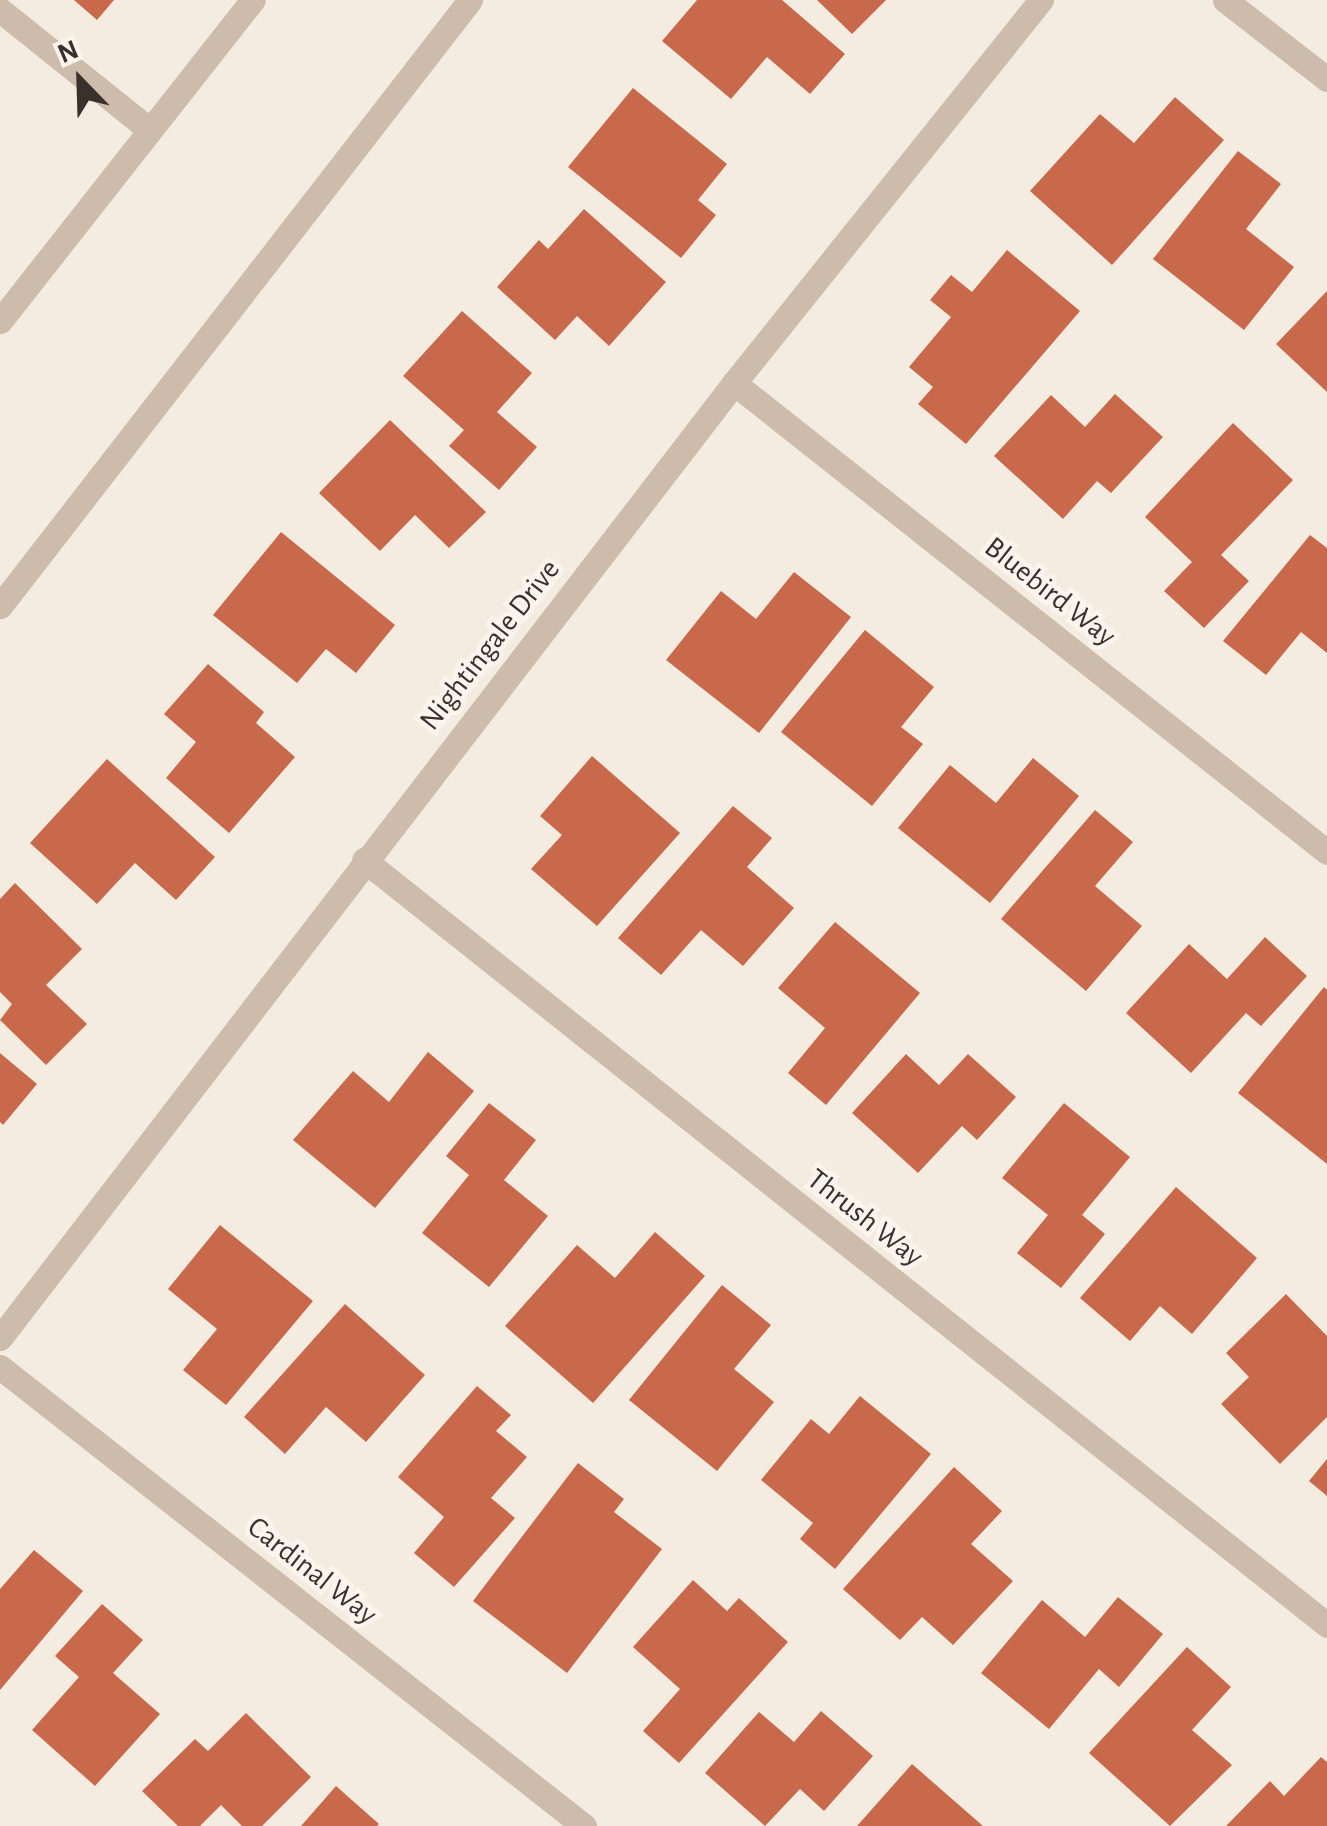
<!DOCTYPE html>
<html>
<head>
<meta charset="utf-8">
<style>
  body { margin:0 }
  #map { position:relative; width:1327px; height:1826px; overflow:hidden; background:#f4ebe1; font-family:"Alegreya Sans",sans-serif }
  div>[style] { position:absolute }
  .building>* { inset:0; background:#c8694b }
  .lane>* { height:25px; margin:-12.5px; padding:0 12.5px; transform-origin:12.5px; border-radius:12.5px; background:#cdbbac }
  .street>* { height:25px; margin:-12.5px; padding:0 12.5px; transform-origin:12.5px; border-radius:12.5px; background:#cdbbac }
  span { translate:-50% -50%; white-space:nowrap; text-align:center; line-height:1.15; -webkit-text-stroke:9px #fbf5ee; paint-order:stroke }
  .street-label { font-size:30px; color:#3b302b }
  .north { position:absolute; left:30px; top:30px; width:100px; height:100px; -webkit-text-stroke:8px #fbf5ee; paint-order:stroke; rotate:337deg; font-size:28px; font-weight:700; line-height:40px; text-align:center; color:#3b302b }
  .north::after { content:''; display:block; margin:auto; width:35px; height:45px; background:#3b302b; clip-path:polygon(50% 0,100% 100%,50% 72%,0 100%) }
</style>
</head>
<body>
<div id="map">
  <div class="building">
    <i style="clip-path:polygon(74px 0,114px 0,97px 20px)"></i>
    <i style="clip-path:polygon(697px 0,782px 0,845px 54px,810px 94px,767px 57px,731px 99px,662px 41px)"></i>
    <i style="clip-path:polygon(817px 0,886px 0,852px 34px)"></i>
    <i style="clip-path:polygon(633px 88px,727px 164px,698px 200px,716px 215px,681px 258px,568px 167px)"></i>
    <i style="clip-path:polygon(1175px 97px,1224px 140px,1112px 265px,1030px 191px,1100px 114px,1134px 143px)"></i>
    <i style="clip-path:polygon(1238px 151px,1281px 184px,1246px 229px,1294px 267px,1244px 330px,1153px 259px)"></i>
    <i style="clip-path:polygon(584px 209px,666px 282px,609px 346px,577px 316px,555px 340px,497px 287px,539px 240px,548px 249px)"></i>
    <i style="clip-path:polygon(1007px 250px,1080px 311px,966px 444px,918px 404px,933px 387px,909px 367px,951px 317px,930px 300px,951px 275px,972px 292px)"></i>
    <i style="clip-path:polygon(1327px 291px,1327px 392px,1276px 344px)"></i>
    <i style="clip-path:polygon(462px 311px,532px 373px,497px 412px,537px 447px,499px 490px,449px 446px,464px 430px,403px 376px)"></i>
    <i style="clip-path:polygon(1115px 394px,1163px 437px,1111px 493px,1097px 481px,1063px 519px,994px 456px,1051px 395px,1085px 427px)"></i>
    <i style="clip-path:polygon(390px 420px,486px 512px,449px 548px,415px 515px,380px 551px,319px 493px)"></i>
    <i style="clip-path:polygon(1233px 423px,1293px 480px,1221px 555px,1249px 581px,1204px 628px,1164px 591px,1192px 562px,1145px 517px)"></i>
    <i style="clip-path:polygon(281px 532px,395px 625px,356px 673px,326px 649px,297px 683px,213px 615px)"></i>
    <i style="clip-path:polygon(1310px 535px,1327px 548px,1327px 653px,1301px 632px,1266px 675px,1223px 641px)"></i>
    <i style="clip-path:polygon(794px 572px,851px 617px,759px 733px,666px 660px,721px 591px,756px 619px)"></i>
    <i style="clip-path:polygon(865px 630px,934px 687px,901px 727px,923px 744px,872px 806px,781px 732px)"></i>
    <i style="clip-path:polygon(208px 664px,264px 712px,256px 723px,295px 757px,229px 833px,166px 778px,196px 742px,164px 714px)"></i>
    <i style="clip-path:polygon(592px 756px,680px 833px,597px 926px,531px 869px,562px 835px,540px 816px)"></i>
    <i style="clip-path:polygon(1033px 758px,1079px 796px,990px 903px,898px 828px,950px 765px,996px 803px)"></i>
    <i style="clip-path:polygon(107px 759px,215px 857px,176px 900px,135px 863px,97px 904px,30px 843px)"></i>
    <i style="clip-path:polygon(733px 806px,772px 838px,747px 867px,794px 908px,743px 966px,701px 930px,661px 975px,618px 938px)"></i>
    <i style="clip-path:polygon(1095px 810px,1133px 842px,1095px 886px,1142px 926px,1086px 991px,1001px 919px)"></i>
    <i style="clip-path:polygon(15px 883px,82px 949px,46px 985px,87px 1024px,46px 1065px,0 1020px,12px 1004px,0 992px,0 899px)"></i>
    <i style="clip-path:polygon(835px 922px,920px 993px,826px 1105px,788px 1073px,825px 1028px,778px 988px)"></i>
    <i style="clip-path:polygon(1265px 937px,1307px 976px,1261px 1026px,1246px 1013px,1191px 1073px,1126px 1013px,1189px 944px,1227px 979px)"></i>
    <i style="clip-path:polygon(1324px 987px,1327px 990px,1327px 1164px,1238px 1093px)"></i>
    <i style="clip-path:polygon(428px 1052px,474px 1091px,375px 1208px,293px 1140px,353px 1071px,389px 1102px)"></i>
    <i style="clip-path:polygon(0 1053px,37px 1084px,3px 1125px,0 1122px)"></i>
    <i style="clip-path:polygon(906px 1054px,939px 1085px,968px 1054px,1016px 1097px,977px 1140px,962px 1126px,918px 1173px,852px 1113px)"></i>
    <i style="clip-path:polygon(489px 1103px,536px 1140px,504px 1180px,548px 1216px,489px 1287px,422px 1233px,469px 1175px,446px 1156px)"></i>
    <i style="clip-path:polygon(1064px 1103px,1130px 1157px,1082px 1215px,1105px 1234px,1061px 1288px,1017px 1253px,1048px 1215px,1002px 1178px)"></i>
    <i style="clip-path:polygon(1176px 1187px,1257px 1258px,1192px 1334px,1160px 1306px,1130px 1341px,1080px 1298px)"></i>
    <i style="clip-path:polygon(220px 1225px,313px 1301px,226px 1405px,183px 1370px,217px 1329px,168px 1289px)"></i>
    <i style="clip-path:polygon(655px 1232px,705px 1276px,593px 1403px,505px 1326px,577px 1245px,615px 1278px)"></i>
    <i style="clip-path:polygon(722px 1285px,771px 1325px,734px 1369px,774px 1402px,717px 1471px,629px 1400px)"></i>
    <i style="clip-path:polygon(1286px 1294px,1327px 1336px,1327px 1417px,1280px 1464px,1221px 1404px,1249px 1377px,1226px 1353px)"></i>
    <i style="clip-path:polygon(345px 1304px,425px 1375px,366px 1442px,326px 1407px,285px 1454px,244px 1417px)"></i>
    <i style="clip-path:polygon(477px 1386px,511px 1415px,496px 1431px,527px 1457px,491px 1498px,515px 1518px,454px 1587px,414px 1553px,444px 1517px,398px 1477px)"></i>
    <i style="clip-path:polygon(860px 1396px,931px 1454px,835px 1569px,800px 1539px,813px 1523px,761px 1480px,811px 1419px,829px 1434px)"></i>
    <i style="clip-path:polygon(1327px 1459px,1327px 1496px,1309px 1481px)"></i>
    <i style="clip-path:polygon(578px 1463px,624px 1499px,614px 1512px,662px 1549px,567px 1673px,473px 1601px)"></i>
    <i style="clip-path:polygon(954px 1467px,1002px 1511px,971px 1544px,1013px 1581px,953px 1645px,922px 1617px,900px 1640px,843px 1589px)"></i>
    <i style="clip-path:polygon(34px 1550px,83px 1591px,0 1690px,0 1589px)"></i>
    <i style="clip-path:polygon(693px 1580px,727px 1611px,739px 1598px,788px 1642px,679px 1763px,643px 1731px,680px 1689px,633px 1647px)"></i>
    <i style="clip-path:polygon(1118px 1597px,1163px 1634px,1119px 1687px,1099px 1669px,1049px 1729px,981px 1673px,1042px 1600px,1085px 1637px)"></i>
    <i style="clip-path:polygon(102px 1604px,143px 1640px,113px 1673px,160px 1714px,95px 1786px,32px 1730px,79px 1677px,55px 1656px)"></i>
    <i style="clip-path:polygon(1187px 1647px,1231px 1687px,1192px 1730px,1232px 1765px,1170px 1826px,1089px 1753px)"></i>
    <i style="clip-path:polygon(821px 1711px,873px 1756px,824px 1811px,800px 1789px,765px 1826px,705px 1773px,759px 1712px,794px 1742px)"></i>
    <i style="clip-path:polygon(246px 1713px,311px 1777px,262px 1826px,242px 1826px,221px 1805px,200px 1826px,178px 1826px,142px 1791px,195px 1739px,208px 1751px)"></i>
    <i style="clip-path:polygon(1321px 1757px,1327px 1762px,1327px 1826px,1226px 1826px,1270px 1781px,1284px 1796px)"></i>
    <i style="clip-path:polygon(912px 1764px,983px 1826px,857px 1826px)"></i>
    <i style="clip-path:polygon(336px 1786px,379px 1824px,377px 1826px,301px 1826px)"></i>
  </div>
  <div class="lane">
    <i style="left:0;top:606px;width:767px;rotate:-52.2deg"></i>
  </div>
  <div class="street">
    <i style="left:1225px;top:0;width:129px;rotate:37.8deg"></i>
    <i style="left:0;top:10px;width:192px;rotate:38.7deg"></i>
    <i style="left:0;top:321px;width:409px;rotate:-51.8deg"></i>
    <i style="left:734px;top:383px;width:756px;rotate:38.34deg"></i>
    <i style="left:364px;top:860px;width:1230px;rotate:38.46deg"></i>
    <i style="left:0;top:1338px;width:1204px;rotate:-52.45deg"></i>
    <i style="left:734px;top:383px;width:491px;rotate:-51.3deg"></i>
    <i style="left:0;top:1367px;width:743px;rotate:38.17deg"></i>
  </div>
  <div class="street-label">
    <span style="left:1050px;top:592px;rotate:38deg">Bluebird Way</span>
    <span style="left:490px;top:645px;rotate:-52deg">Nightingale Drive</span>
    <span style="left:865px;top:1218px;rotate:38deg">Thrush Way</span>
    <span style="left:312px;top:1571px;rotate:38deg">Cardinal Way</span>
  </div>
  <div class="north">N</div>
</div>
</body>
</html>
